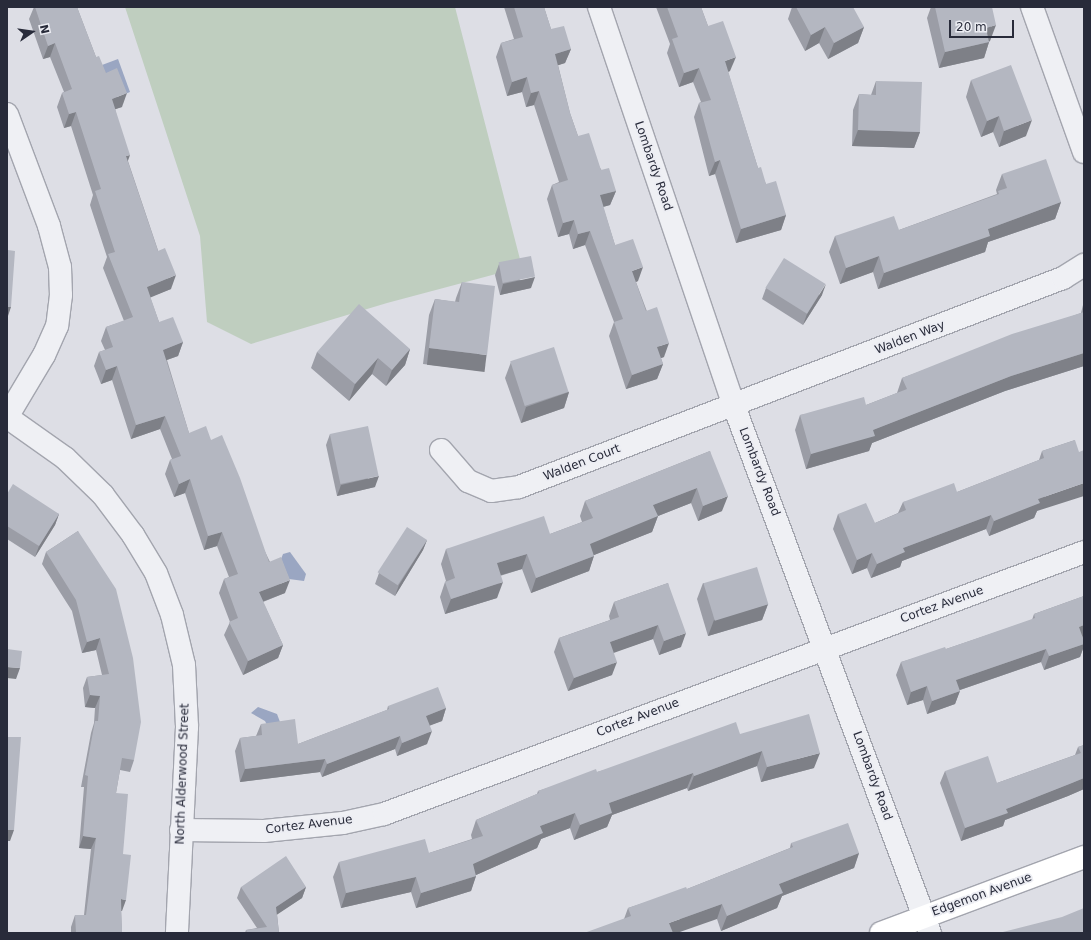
<!DOCTYPE html>
<html>
<head>
<meta charset="utf-8">
<style>
  body { margin:0 }
  #map { position:relative; width:1091px; height:940px; overflow:hidden; background:#dddee5; font-family:"DejaVu Sans",sans-serif }
  div>[style] { position:absolute }
  .green>* { inset:0; background:#bfcebf }
  .water>* { inset:0; background:#9aa6c2 }
  .roads { filter:drop-shadow(1px 0 #a3a5ae) drop-shadow(-1px 0 #a3a5ae) drop-shadow(0 1px #a3a5ae) drop-shadow(0 -1px #a3a5ae) }
  .street>* { height:22px; margin:-11px; padding:0 11px; transform-origin:11px; border-radius:11px; background:#eff0f4 }
  .secondary>* { height:22px; margin:-11px; padding:0 11px; transform-origin:11px; border-radius:11px; background:#fff }
  .wall>* { inset:0; background:#9b9da6 }
  .shaded-wall>* { inset:0; background:#7e8087; transform-origin:0 0 }
  .building>* { inset:0; background:#b4b7c1; transform-origin:0 0 }
  span { translate:-50% -50%; white-space:nowrap; text-align:center; line-height:1.15; -webkit-text-stroke:3.5px #ecedf3; paint-order:stroke }
  .street-label { font-size:12px; color:#282b3a }
  .frame { position:absolute; inset:0; border:8px solid #282b3a; pointer-events:none }
  .north { position:absolute; left:12px; top:12px; width:40px; height:40px; -webkit-text-stroke:3px #ecedf3; paint-order:stroke; rotate:77deg; font-size:11px; font-weight:700; line-height:16px; text-align:center; color:#282b3a }
  .north::after { content:''; display:block; margin:auto; width:14px; height:18px; background:#282b3a; clip-path:polygon(50% 0,100% 100%,50% 72%,0 100%) }
  .scale { position:absolute; left:949px; top:20px; width:65px; height:18px; box-sizing:border-box; border:2px solid #282b3a; border-top:0; padding-left:5px; font-size:12px; line-height:14px; white-space:nowrap; color:#282b3a; -webkit-text-stroke:3px #ecedf3; paint-order:stroke }
</style>
</head>
<body>
<div id="map">
  <div class="green">
    <i style="clip-path:polygon(125px 7px,455px 7px,522px 267px,387px 303px,251px 344px,207px 322px,200px 236px)"></i>
  </div>
  <div class="water">
    <i style="clip-path:polygon(118px 59px,130px 92px,125px 94px,108px 81px,102px 65px)"></i>
    <i style="clip-path:polygon(290px 552px,306px 574px,304px 581px,289px 579px,281px 559px,283px 554px)"></i>
    <i style="clip-path:polygon(258px 707px,277px 714px,280px 722px,267px 725px,265px 721px,251px 713px)"></i>
  </div>
  <div class="roads">
    <div class="street">
      <i style="left:599px;top:7px;width:421px;rotate:71.3deg"></i>
      <i style="left:734px;top:406px;width:562px;rotate:69.6deg"></i>
      <i style="left:1032px;top:7px;width:154px;rotate:70.3deg"></i>
      <i style="left:7px;top:114px;width:120px;rotate:69.4deg"></i>
      <i style="left:49px;top:226px;width:42px;rotate:75deg"></i>
      <i style="left:60px;top:267px;width:28px;rotate:88deg"></i>
      <i style="left:61px;top:295px;width:31px;rotate:97deg"></i>
      <i style="left:57px;top:326px;width:32px;rotate:114deg"></i>
      <i style="left:44px;top:355px;width:72px;rotate:120.8deg"></i>
      <i style="left:7px;top:417px;width:71px;rotate:35.3deg"></i>
      <i style="left:65px;top:458px;width:53px;rotate:44.2deg"></i>
      <i style="left:103px;top:495px;width:50px;rotate:53.1deg"></i>
      <i style="left:133px;top:535px;width:44px;rotate:58.8deg"></i>
      <i style="left:156px;top:573px;width:45px;rotate:69.1deg"></i>
      <i style="left:172px;top:615px;width:51px;rotate:76.5deg"></i>
      <i style="left:184px;top:665px;width:62px;rotate:87.2deg"></i>
      <i style="left:187px;top:727px;width:206px;rotate:92.8deg"></i>
      <i style="left:441px;top:450px;width:41px;rotate:48.9deg"></i>
      <i style="left:468px;top:481px;width:25px;rotate:23deg"></i>
      <i style="left:491px;top:491px;width:28px;rotate:-8deg"></i>
      <i style="left:519px;top:487px;width:583px;rotate:-21.02deg"></i>
      <i style="left:1063px;top:278px;width:25px;rotate:-32deg"></i>
      <i style="left:181px;top:830px;width:83px;rotate:0.7deg"></i>
      <i style="left:264px;top:831px;width:79px;rotate:-5.8deg"></i>
      <i style="left:343px;top:823px;width:42px;rotate:-12.4deg"></i>
      <i style="left:384px;top:814px;width:747px;rotate:-20.52deg"></i>
    </div>
    <div class="secondary">
      <i style="left:881px;top:933px;width:217px;rotate:-20.5deg"></i>
    </div>
  </div>
  <div class="wall">
    <i style="clip-path:polygon(34px 7px,77px 7px,96px 57px,106px 73px,122px 107px,115px 109px,128px 161px,171px 289px,150px 297px,159px 322px,183px 342px,178px 356px,167px 360px,189px 433px,211px 440px,285px 593px,263px 602px,283px 645px,278px 658px,243px 675px,224px 635px,230px 622px,219px 593px,224px 579px,229px 577px,217px 546px,204px 550px,185px 493px,174px 497px,165px 474px,170px 460px,172px 459px,160px 429px,131px 439px,112px 380px,101px 384px,94px 366px,99px 352px,105px 350px,101px 341px,106px 327px,124px 321px,103px 268px,107px 257px,90px 205px,93px 195px,71px 126px,64px 128px,57px 107px,62px 93px,64px 92px,50px 57px,43px 59px,29px 19px)"></i>
    <i style="clip-path:polygon(504px 7px,544px 7px,551px 29px,571px 49px,565px 63px,558px 65px,570px 113px,578px 136px,616px 191px,610px 205px,603px 207px,615px 245px,638px 281px,636px 282px,664px 357px,661px 358px,663px 364px,657px 379px,626px 389px,609px 336px,614px 322px,585px 245px,573px 249px,569px 234px,558px 237px,547px 199px,552px 185px,559px 182px,534px 105px,526px 107px,522px 92px,507px 96px,496px 57px,501px 43px,514px 39px)"></i>
    <i style="clip-path:polygon(656px 7px,701px 7px,708px 26px,730px 71px,728px 72px,758px 168px,766px 184px,786px 215px,781px 230px,736px 243px,715px 174px,709px 176px,694px 117px,699px 103px,701px 102px,693px 82px,679px 87px,667px 53px,670px 44px)"></i>
    <i style="clip-path:polygon(792px 7px,796px 7px,864px 27px,858px 43px,828px 59px,819px 43px,805px 51px,788px 19px)"></i>
    <i style="clip-path:polygon(931px 7px,992px 7px,990px 41px,989px 42px,984px 58px,939px 68px,927px 18px)"></i>
    <i style="clip-path:polygon(971px 80px,1026px 136px,999px 147px,993px 132px,981px 137px,966px 97px)"></i>
    <i style="clip-path:polygon(876px 81px,920px 132px,914px 148px,852px 146px,853px 110px,859px 94px,871px 95px)"></i>
    <i style="clip-path:polygon(1002px 174px,1061px 202px,1055px 219px,988px 242px,985px 252px,878px 289px,873px 272px,840px 284px,829px 252px,835px 236px,899px 230px,997px 194px,996px 190px)"></i>
    <i style="clip-path:polygon(499px 264px,531px 288px,500px 295px,495px 275px)"></i>
    <i style="clip-path:polygon(462px 282px,481px 371px,423px 364px,429px 315px,435px 299px,455px 302px,456px 298px)"></i>
    <i style="clip-path:polygon(766px 288px,822px 295px,803px 325px,762px 299px)"></i>
    <i style="clip-path:polygon(1083px 305px,1084px 305px,1084px 366px,1005px 391px,872px 443px,869px 451px,806px 469px,795px 430px,800px 415px,866px 405px,897px 393px,902px 378px,1081px 313px)"></i>
    <i style="clip-path:polygon(410px 349px,405px 365px,386px 386px,372px 374px,349px 401px,311px 368px,317px 352px)"></i>
    <i style="clip-path:polygon(511px 362px,569px 392px,564px 408px,521px 423px,505px 378px)"></i>
    <i style="clip-path:polygon(330px 434px,375px 487px,337px 496px,326px 445px)"></i>
    <i style="clip-path:polygon(1075px 440px,1037px 511px,1034px 518px,989px 536px,986px 529px,902px 561px,900px 567px,871px 578px,867px 568px,852px 574px,833px 529px,838px 514px,875px 523px,898px 513px,903px 502px,957px 492px,1039px 460px,1042px 451px)"></i>
    <i style="clip-path:polygon(710px 451px,722px 511px,698px 521px,691px 503px,658px 516px,652px 532px,594px 555px,589px 571px,531px 593px,522px 569px,500px 576px,497px 598px,445px 614px,440px 597px,445px 582px,446px 581px,441px 564px,446px 549px,550px 534px,582px 522px,580px 516px,585px 501px)"></i>
    <i style="clip-path:polygon(7px 494px,59px 514px,55px 525px,35px 557px,7px 539px)"></i>
    <i style="clip-path:polygon(78px 531px,134px 760px,130px 772px,120px 770px,116px 793px,123px 854px,121px 911px,122px 933px,71px 933px,71px 927px,75px 915px,84px 915px,91px 849px,79px 848px,84px 787px,81px 787px,91px 733px,94px 723px,95px 708px,85px 707px,83px 688px,87px 677px,102px 675px,96px 650px,82px 653px,72px 611px,42px 564px,46px 552px)"></i>
    <i style="clip-path:polygon(427px 540px,423px 550px,395px 596px,375px 584px,379px 573px)"></i>
    <i style="clip-path:polygon(668px 583px,681px 647px,659px 655px,653px 639px,614px 652px,612px 675px,568px 691px,554px 652px,559px 638px,610px 620px,609px 616px,614px 602px)"></i>
    <i style="clip-path:polygon(703px 583px,768px 604px,762px 620px,708px 636px,697px 599px)"></i>
    <i style="clip-path:polygon(1084px 596px,1084px 636px,1083px 637px,1084px 641px,1084px 646px,1080px 657px,1044px 670px,1041px 662px,960px 690px,955px 704px,927px 714px,923px 700px,907px 705px,896px 675px,901px 662px,946px 649px,1032px 620px,1034px 614px)"></i>
    <i style="clip-path:polygon(388px 706px,446px 708px,442px 721px,430px 725px,427px 744px,397px 756px,395px 749px,322px 777px,320px 772px,240px 782px,235px 751px,240px 738px,256px 736px,261px 724px,298px 744px,387px 710px)"></i>
    <i style="clip-path:polygon(740px 734px,814px 768px,761px 782px,757px 766px,688px 791px,687px 788px,612px 815px,607px 827px,574px 840px,570px 828px,541px 839px,537px 848px,476px 875px,476px 876px,471px 891px,416px 908px,411px 892px,341px 908px,333px 877px,339px 862px,429px 853px,472px 839px,471px 835px,476px 820px,537px 794px,538px 791px,597px 772px)"></i>
    <i style="clip-path:polygon(1084px 745px,1084px 789px,1068px 796px,1005px 820px,1003px 826px,961px 841px,940px 783px,945px 771px,997px 783px,1075px 755px,1078px 747px)"></i>
    <i style="clip-path:polygon(791px 843px,859px 853px,854px 868px,782px 896px,777px 908px,721px 931px,717px 919px,624px 919px,628px 908px,687px 889px,790px 848px)"></i>
    <i style="clip-path:polygon(241px 887px,306px 887px,302px 898px,277px 914px,279px 933px,245px 933px,246px 930px,257px 928px,237px 898px)"></i>
  </div>
  <div class="shaded-wall">
    <i style="clip-path:polygon(996px 25px,990px 41px,980px 44px,986px 28px)"></i>
    <i style="clip-path:polygon(825px 27px,819px 43px,805px 51px,811px 35px)"></i>
    <i style="clip-path:polygon(864px 27px,858px 43px,828px 59px,834px 43px)"></i>
    <i style="clip-path:polygon(989px 42px,984px 58px,939px 68px,945px 52px)"></i>
    <i style="clip-path:polygon(55px 43px,50px 57px,43px 59px,48px 46px)"></i>
    <i style="clip-path:polygon(571px 49px,565px 63px,550px 68px,555px 54px)"></i>
    <i style="clip-path:polygon(736px 57px,730px 71px,720px 75px,725px 61px)"></i>
    <i style="clip-path:polygon(699px 68px,693px 82px,679px 87px,684px 73px)"></i>
    <i style="clip-path:polygon(527px 77px,522px 92px,507px 96px,512px 82px)"></i>
    <i style="clip-path:polygon(539px 91px,534px 105px,526px 107px,531px 93px)"></i>
    <i style="clip-path:polygon(127px 93px,122px 107px,107px 112px,112px 99px)"></i>
    <i style="clip-path:polygon(76px 112px,71px 126px,64px 128px,69px 114px)"></i>
    <i style="clip-path:polygon(999px 116px,993px 132px,981px 137px,987px 121px)"></i>
    <i style="clip-path:polygon(1032px 120px,1026px 136px,999px 147px,1004px 131px)"></i>
    <i style="clip-path:polygon(858px 130px,920px 132px,914px 148px,852px 146px)"></i>
    <i style="clip-path:polygon(130px 155px,125px 169px,126px 156px)"></i>
    <i style="clip-path:polygon(720px 160px,715px 174px,709px 176px,715px 162px)"></i>
    <i style="clip-path:polygon(616px 191px,610px 205px,595px 209px,600px 195px)"></i>
    <i style="clip-path:polygon(1061px 202px,1055px 219px,988px 242px,985px 252px,878px 289px,884px 273px,988px 229px)"></i>
    <i style="clip-path:polygon(786px 215px,781px 230px,736px 243px,741px 229px)"></i>
    <i style="clip-path:polygon(574px 220px,569px 234px,558px 237px,563px 223px)"></i>
    <i style="clip-path:polygon(590px 231px,585px 245px,573px 249px,578px 234px)"></i>
    <i style="clip-path:polygon(879px 256px,873px 272px,840px 284px,846px 268px)"></i>
    <i style="clip-path:polygon(643px 267px,638px 281px,626px 286px,632px 271px)"></i>
    <i style="clip-path:polygon(176px 275px,171px 289px,142px 301px,147px 287px)"></i>
    <i style="clip-path:polygon(535px 277px,531px 288px,500px 295px,503px 284px)"></i>
    <i style="clip-path:polygon(826px 284px,822px 295px,803px 325px,807px 314px)"></i>
    <i style="clip-path:polygon(7px 307px,11px 307px,7px 319px)"></i>
    <i style="clip-path:polygon(183px 342px,178px 356px,158px 363px,163px 350px)"></i>
    <i style="clip-path:polygon(669px 343px,664px 357px,652px 361px,657px 347px)"></i>
    <i style="left:429px;top:348px;width:58px;height:17px;rotate:7deg"></i>
    <i style="clip-path:polygon(410px 349px,405px 365px,386px 386px,392px 370px)"></i>
    <i style="clip-path:polygon(1084px 353px,1084px 366px,1005px 391px,872px 443px,869px 451px,806px 469px,811px 454px,1011px 376px)"></i>
    <i style="clip-path:polygon(378px 358px,372px 374px,349px 401px,355px 384px)"></i>
    <i style="clip-path:polygon(663px 364px,657px 379px,626px 389px,632px 375px)"></i>
    <i style="clip-path:polygon(117px 366px,112px 380px,101px 384px,106px 370px)"></i>
    <i style="clip-path:polygon(569px 392px,564px 408px,521px 423px,526px 407px)"></i>
    <i style="clip-path:polygon(165px 416px,160px 429px,131px 439px,136px 425px)"></i>
    <i style="clip-path:polygon(379px 476px,375px 487px,337px 496px,341px 485px)"></i>
    <i style="clip-path:polygon(190px 479px,185px 493px,174px 497px,179px 484px)"></i>
    <i style="clip-path:polygon(1084px 483px,1084px 496px,1037px 511px,1034px 518px,989px 536px,994px 521px,1038px 499px)"></i>
    <i style="clip-path:polygon(697px 488px,691px 503px,658px 516px,652px 532px,584px 559px,590px 544px,653px 505px)"></i>
    <i style="clip-path:polygon(728px 496px,722px 511px,698px 521px,703px 506px)"></i>
    <i style="clip-path:polygon(59px 514px,55px 525px,35px 557px,39px 546px)"></i>
    <i style="clip-path:polygon(991px 515px,986px 529px,902px 561px,900px 567px,871px 578px,877px 564px,903px 548px)"></i>
    <i style="clip-path:polygon(222px 532px,217px 546px,204px 550px,208px 536px)"></i>
    <i style="clip-path:polygon(427px 540px,423px 550px,395px 596px,399px 585px)"></i>
    <i style="clip-path:polygon(872px 553px,867px 568px,852px 574px,857px 560px)"></i>
    <i style="clip-path:polygon(527px 554px,522px 569px,491px 578px,497px 563px)"></i>
    <i style="clip-path:polygon(594px 556px,589px 571px,531px 593px,536px 578px)"></i>
    <i style="clip-path:polygon(290px 580px,285px 593px,254px 605px,259px 592px)"></i>
    <i style="clip-path:polygon(503px 582px,497px 598px,445px 614px,451px 599px)"></i>
    <i style="clip-path:polygon(768px 604px,762px 620px,708px 636px,714px 620px)"></i>
    <i style="clip-path:polygon(658px 625px,653px 639px,605px 656px,610px 642px)"></i>
    <i style="clip-path:polygon(1084px 625px,1084px 636px,1074px 640px,1079px 627px)"></i>
    <i style="clip-path:polygon(686px 633px,681px 647px,659px 655px,664px 641px)"></i>
    <i style="clip-path:polygon(100px 638px,96px 650px,82px 653px,87px 642px)"></i>
    <i style="clip-path:polygon(1084px 644px,1084px 646px,1080px 657px,1044px 670px,1049px 656px)"></i>
    <i style="clip-path:polygon(283px 645px,278px 658px,243px 675px,248px 661px)"></i>
    <i style="clip-path:polygon(1046px 649px,1041px 662px,951px 693px,956px 680px)"></i>
    <i style="clip-path:polygon(617px 662px,612px 675px,568px 691px,574px 678px)"></i>
    <i style="clip-path:polygon(7px 667px,20px 668px,16px 679px,7px 678px)"></i>
    <i style="clip-path:polygon(927px 686px,923px 700px,907px 705px,911px 692px)"></i>
    <i style="clip-path:polygon(960px 691px,955px 704px,927px 714px,932px 701px)"></i>
    <i style="clip-path:polygon(90px 695px,100px 696px,95px 708px,85px 707px)"></i>
    <i style="clip-path:polygon(446px 708px,442px 721px,421px 729px,426px 716px)"></i>
    <i style="clip-path:polygon(432px 731px,427px 744px,397px 756px,402px 743px)"></i>
    <i style="clip-path:polygon(400px 736px,395px 749px,322px 777px,327px 764px)"></i>
    <i style="clip-path:polygon(762px 751px,757px 766px,688px 791px,694px 776px)"></i>
    <i style="clip-path:polygon(820px 753px,814px 768px,761px 782px,767px 767px)"></i>
    <i style="clip-path:polygon(325px 759px,320px 772px,240px 782px,245px 769px)"></i>
    <i style="clip-path:polygon(693px 773px,687px 788px,612px 815px,607px 827px,574px 840px,580px 825px,609px 803px)"></i>
    <i style="clip-path:polygon(1084px 778px,1084px 789px,1068px 796px,1005px 820px,1003px 826px,961px 841px,965px 828px,1006px 809px)"></i>
    <i style="clip-path:polygon(575px 813px,570px 828px,541px 839px,537px 848px,467px 879px,473px 864px,540px 826px)"></i>
    <i style="clip-path:polygon(7px 830px,14px 830px,10px 841px,7px 841px)"></i>
    <i style="clip-path:polygon(83px 836px,96px 838px,91px 849px,79px 848px)"></i>
    <i style="clip-path:polygon(859px 853px,854px 868px,782px 896px,777px 908px,721px 931px,727px 916px,779px 884px)"></i>
    <i style="clip-path:polygon(476px 876px,471px 891px,416px 908px,421px 893px)"></i>
    <i style="clip-path:polygon(416px 877px,411px 892px,341px 908px,346px 893px)"></i>
    <i style="clip-path:polygon(306px 887px,302px 898px,272px 918px,276px 907px)"></i>
    <i style="clip-path:polygon(121px 899px,126px 900px,122px 911px,117px 911px)"></i>
    <i style="clip-path:polygon(722px 904px,717px 919px,677px 933px,665px 933px,669px 923px)"></i>
  </div>
  <div class="building">
    <i style="clip-path:polygon(35px 7px,77px 7px,96px 57px,99px 56px,106px 73px,117px 68px,127px 93px,112px 99px,130px 155px,126px 156px,158px 251px,165px 248px,176px 275px,147px 287px,159px 322px,173px 317px,183px 342px,163px 350px,189px 433px,206px 426px,211px 440px,222px 435px,240px 478px,269px 562px,281px 557px,290px 580px,259px 592px,283px 645px,248px 661px,229px 622px,238px 618px,224px 579px,238px 574px,222px 532px,208px 536px,190px 479px,179px 484px,170px 460px,181px 456px,165px 416px,136px 425px,117px 366px,106px 370px,99px 352px,113px 347px,106px 327px,133px 317px,108px 254px,115px 252px,95px 191px,101px 189px,76px 112px,69px 114px,62px 93px,72px 89px,55px 43px,48px 46px)"></i>
    <i style="clip-path:polygon(514px 7px,544px 7px,551px 29px,564px 26px,571px 49px,555px 54px,570px 113px,578px 136px,589px 133px,601px 170px,609px 168px,616px 191px,600px 195px,615px 245px,633px 239px,643px 267px,632px 271px,646px 311px,657px 307px,669px 343px,657px 347px,663px 364px,632px 375px,614px 322px,623px 319px,590px 231px,578px 234px,574px 220px,563px 223px,552px 185px,568px 180px,539px 91px,531px 93px,527px 77px,512px 82px,501px 43px,523px 37px)"></i>
    <i style="clip-path:polygon(667px 7px,701px 7px,708px 26px,723px 21px,736px 57px,725px 61px,758px 168px,761px 167px,766px 184px,776px 181px,786px 215px,741px 229px,720px 160px,715px 162px,699px 103px,711px 100px,699px 68px,684px 73px,672px 39px,678px 37px)"></i>
    <i style="clip-path:polygon(796px 7px,853px 7px,864px 27px,834px 43px,825px 27px,811px 35px)"></i>
    <i style="clip-path:polygon(935px 7px,992px 7px,996px 25px,986px 28px,989px 42px,945px 52px)"></i>
    <i style="clip-path:polygon(1011px 65px,1032px 120px,1004px 131px,999px 116px,987px 121px,971px 80px)"></i>
    <i style="clip-path:polygon(876px 81px,922px 82px,920px 132px,858px 130px,859px 94px,876px 95px)"></i>
    <i style="clip-path:polygon(1046px 159px,1061px 202px,988px 229px,990px 236px,884px 273px,879px 256px,846px 268px,835px 236px,894px 216px,899px 230px,999px 194px,998px 191px,1007px 188px,1002px 174px)"></i>
    <i style="clip-path:polygon(7px 247px,8px 250px,15px 251px,11px 307px,7px 307px)"></i>
    <i style="left:531px;top:256px;width:21px;height:33px;rotate:79deg"></i>
    <i style="left:784px;top:258px;width:49px;height:35px;rotate:32deg"></i>
    <i style="clip-path:polygon(462px 282px,495px 286px,487px 355px,429px 348px,435px 299px,459px 302px)"></i>
    <i style="clip-path:polygon(359px 304px,410px 349px,392px 370px,378px 358px,355px 384px,317px 352px)"></i>
    <i style="clip-path:polygon(1084px 312px,1084px 353px,1011px 376px,873px 430px,875px 436px,811px 454px,800px 415px,864px 397px,866px 405px,907px 389px,902px 378px,1012px 334px)"></i>
    <i style="left:554px;top:347px;width:47px;height:46px;rotate:72deg"></i>
    <i style="left:368px;top:426px;width:51px;height:39px;rotate:78deg"></i>
    <i style="clip-path:polygon(1075px 440px,1079px 452px,1084px 450px,1084px 483px,1038px 499px,1040px 503px,994px 521px,991px 515px,903px 548px,905px 552px,877px 564px,872px 553px,857px 560px,838px 514px,866px 503px,875px 523px,906px 510px,903px 502px,954px 483px,957px 492px,1044px 458px,1042px 451px)"></i>
    <i style="clip-path:polygon(710px 451px,728px 496px,703px 506px,697px 488px,653px 505px,658px 516px,590px 544px,594px 556px,536px 578px,527px 554px,497px 563px,503px 582px,451px 599px,445px 582px,455px 578px,446px 549px,544px 516px,550px 534px,593px 518px,585px 501px)"></i>
    <i style="clip-path:polygon(13px 484px,59px 514px,39px 546px,7px 526px,7px 494px)"></i>
    <i style="left:407px;top:527px;width:24px;height:54px;rotate:33deg"></i>
    <i style="clip-path:polygon(78px 531px,116px 589px,133px 658px,141px 722px,134px 760px,122px 758px,116px 793px,128px 794px,123px 854px,131px 855px,126px 900px,121px 899px,122px 933px,76px 933px,75px 915px,86px 915px,96px 838px,83px 836px,88px 776px,85px 775px,95px 721px,98px 721px,100px 696px,90px 695px,87px 677px,109px 674px,100px 638px,87px 642px,76px 600px,46px 552px)"></i>
    <i style="left:757px;top:567px;width:39px;height:56px;rotate:73deg"></i>
    <i style="clip-path:polygon(668px 583px,686px 633px,664px 641px,658px 625px,610px 642px,617px 662px,574px 678px,559px 638px,619px 617px,614px 602px)"></i>
    <i style="clip-path:polygon(1084px 596px,1084px 625px,1079px 627px,1084px 641px,1084px 644px,1049px 656px,1046px 649px,956px 680px,960px 691px,932px 701px,927px 686px,911px 692px,901px 662px,945px 647px,946px 649px,1035px 618px,1034px 614px)"></i>
    <i style="clip-path:polygon(7px 649px,22px 651px,20px 668px,7px 667px)"></i>
    <i style="clip-path:polygon(438px 687px,446px 708px,426px 716px,432px 731px,402px 743px,400px 736px,327px 764px,325px 759px,245px 769px,240px 738px,262px 735px,261px 724px,295px 719px,298px 744px,389px 709px,388px 706px)"></i>
    <i style="clip-path:polygon(809px 714px,820px 753px,767px 767px,762px 751px,694px 776px,693px 773px,609px 803px,612px 813px,580px 825px,575px 813px,540px 826px,543px 833px,473px 864px,476px 876px,421px 893px,416px 877px,346px 893px,339px 862px,425px 839px,429px 853px,483px 836px,476px 820px,539px 793px,538px 791px,596px 769px,597px 772px,736px 722px,740px 734px)"></i>
    <i style="clip-path:polygon(7px 719px,8px 719px,7px 737px,21px 737px,14px 830px,7px 830px)"></i>
    <i style="clip-path:polygon(1084px 745px,1084px 778px,1072px 783px,1006px 809px,1008px 813px,965px 828px,945px 771px,988px 756px,997px 783px,1081px 753px,1078px 747px)"></i>
    <i style="clip-path:polygon(848px 823px,859px 853px,779px 884px,783px 893px,727px 916px,722px 904px,669px 923px,673px 933px,584px 933px,631px 916px,628px 908px,686px 887px,687px 889px,793px 847px,791px 843px)"></i>
    <i style="clip-path:polygon(286px 856px,306px 887px,276px 907px,279px 933px,247px 933px,246px 930px,267px 927px,241px 887px)"></i>
    <i style="clip-path:polygon(1084px 908px,1084px 933px,999px 933px,1062px 917px)"></i>
  </div>
  <div class="street-label">
    <span style="left:653px;top:166px;rotate:71deg">Lombardy Road</span>
    <span style="left:910px;top:338px;rotate:-21deg">Walden Way</span>
    <span style="left:582px;top:463px;rotate:-21deg">Walden Court</span>
    <span style="left:759px;top:472px;rotate:69deg">Lombardy Road</span>
    <span style="left:942px;top:605px;rotate:-20deg">Cortez Avenue</span>
    <span style="left:638px;top:718px;rotate:-21deg">Cortez Avenue</span>
    <span style="left:183px;top:774px;rotate:-88deg">North Alderwood Street</span>
    <span style="left:872px;top:776px;rotate:70deg">Lombardy Road</span>
    <span style="left:309px;top:825px;rotate:-7deg">Cortez Avenue</span>
    <span style="left:982px;top:895px;rotate:-20deg">Edgemon Avenue</span>
  </div>
  <div class="frame"></div>
  <div class="north">N</div>
  <div class="scale">20 m</div>
</div>
</body>
</html>
